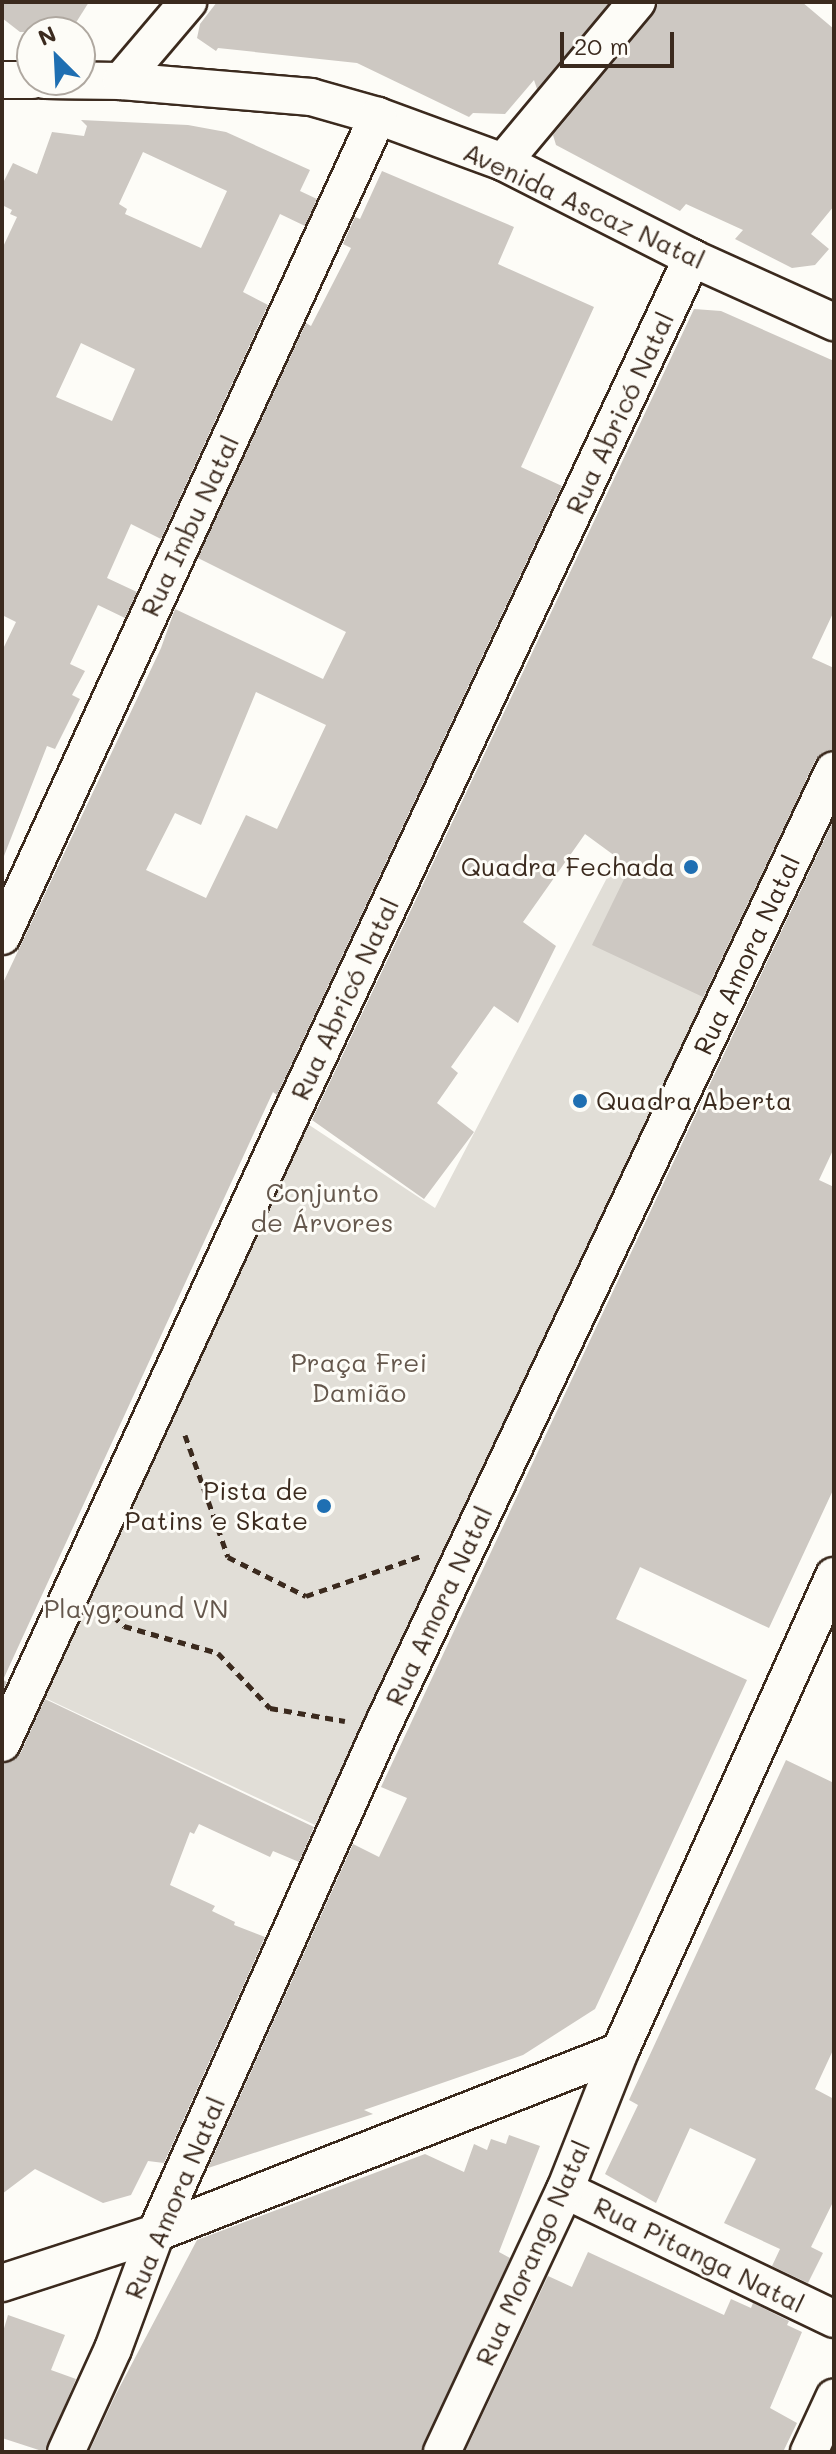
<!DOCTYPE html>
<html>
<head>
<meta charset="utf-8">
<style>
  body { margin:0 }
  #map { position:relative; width:836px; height:2454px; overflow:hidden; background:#fdfcf7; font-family:Mali,sans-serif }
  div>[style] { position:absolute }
  .green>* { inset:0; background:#e1ded7 }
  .building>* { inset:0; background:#cdc8c2 }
  .path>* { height:5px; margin-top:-2.5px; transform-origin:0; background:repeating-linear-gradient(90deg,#3b2a1e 0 8px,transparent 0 14px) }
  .roads { filter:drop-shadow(2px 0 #3b2a1e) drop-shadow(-2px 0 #3b2a1e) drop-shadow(0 2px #3b2a1e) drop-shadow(0 -2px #3b2a1e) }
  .minor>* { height:36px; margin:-18px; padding:0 18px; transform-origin:18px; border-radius:18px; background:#fdfcf7 }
  .dots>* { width:22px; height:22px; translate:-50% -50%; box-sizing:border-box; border:4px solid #fdfcf7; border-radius:50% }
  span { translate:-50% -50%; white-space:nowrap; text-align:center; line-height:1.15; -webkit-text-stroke:6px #fdfcf7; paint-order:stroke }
  .street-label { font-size:26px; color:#3b2a1e }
  .poi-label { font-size:26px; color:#3b2a1e }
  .right { translate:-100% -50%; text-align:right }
  .left { translate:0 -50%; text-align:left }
  .park-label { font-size:26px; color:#64574c }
  .frame { position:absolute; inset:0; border:4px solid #3b2a1e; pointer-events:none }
  .north { position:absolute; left:16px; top:16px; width:80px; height:80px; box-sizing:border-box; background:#fdfcf7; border:2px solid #afa8a0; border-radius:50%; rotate:336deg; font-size:22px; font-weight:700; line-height:32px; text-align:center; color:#3b2a1e }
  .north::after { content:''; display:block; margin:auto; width:28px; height:36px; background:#1f6fb2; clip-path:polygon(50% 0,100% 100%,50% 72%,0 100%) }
  .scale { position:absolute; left:560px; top:32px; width:114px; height:36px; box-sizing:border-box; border:4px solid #3b2a1e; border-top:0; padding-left:10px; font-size:24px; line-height:28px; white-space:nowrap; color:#3b2a1e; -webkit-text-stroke:6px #fdfcf7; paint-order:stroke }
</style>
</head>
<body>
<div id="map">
  <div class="green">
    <i style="clip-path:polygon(684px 730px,825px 789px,332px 1833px,26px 1689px,294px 1115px,435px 1208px)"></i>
  </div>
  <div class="building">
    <i style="clip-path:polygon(2px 2px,89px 2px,70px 32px,20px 32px,2px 18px)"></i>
    <i style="clip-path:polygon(217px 2px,610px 2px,537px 89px,534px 80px,505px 114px,473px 113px,469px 117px,357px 63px,218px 48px,216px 51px,197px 38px,200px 24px)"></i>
    <i style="clip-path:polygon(657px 2px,802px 2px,834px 29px,834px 206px,811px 234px,829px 249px,815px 265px,792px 268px,735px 239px,743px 230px,686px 204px,680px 211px,556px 145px,553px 135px,653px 15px)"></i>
    <i style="clip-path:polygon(evenodd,81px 120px,188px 125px,226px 132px,310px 170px,300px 191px,317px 199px,305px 226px,280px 214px,243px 292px,268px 305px,161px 539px,131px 524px,107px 578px,137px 592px,125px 618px,98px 605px,70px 664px,85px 671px,72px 695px,80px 699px,55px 749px,47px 746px,4px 856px,2px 651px,16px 622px,2px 615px,2px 249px,17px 217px,10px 214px,12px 210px,2px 205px,2px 185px,13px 163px,37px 174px,52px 132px,84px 136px,87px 126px,81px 120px,143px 152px,227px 191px,201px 248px,125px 214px,127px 209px,119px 204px,143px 152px,81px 120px,81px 343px,135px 369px,112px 421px,56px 397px,81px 343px)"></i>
    <i style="clip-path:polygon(evenodd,382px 171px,514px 227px,498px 264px,594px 307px,521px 467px,562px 486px,277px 1095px,273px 1092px,254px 1133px,3px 1680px,7px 1682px,2px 1693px,2px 985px,161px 648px,175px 609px,323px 679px,346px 632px,198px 558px,306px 323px,311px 326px,351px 248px,343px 244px,355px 217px,360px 219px,382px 171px,256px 692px,326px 725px,277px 829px,246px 815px,206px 898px,146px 870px,175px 813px,201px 825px,256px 692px)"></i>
    <i style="clip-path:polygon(694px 309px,721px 311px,834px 361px,834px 611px,812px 658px,834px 668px,834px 749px,823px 752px,815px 761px,703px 997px,592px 945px,630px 867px,585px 834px,523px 922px,556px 946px,518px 1023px,494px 1006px,451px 1067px,458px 1073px,437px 1103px,474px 1132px,424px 1199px,312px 1120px)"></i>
    <i style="clip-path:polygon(834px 819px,834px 1148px,819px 1180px,834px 1187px,834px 1488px,769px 1628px,640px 1567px,616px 1619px,747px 1680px,629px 1936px,595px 2009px,523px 2055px,364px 2110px,373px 2114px,208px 2168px,353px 1844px,379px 1857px,407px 1798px,381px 1787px)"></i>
    <i style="clip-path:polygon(45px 1699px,314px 1827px,299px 1862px,273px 1851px,270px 1857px,199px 1824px,194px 1834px,190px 1832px,170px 1885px,215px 1906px,212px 1911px,235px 1922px,234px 1925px,265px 1937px,164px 2163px,148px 2161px,131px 2195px,103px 2203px,35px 2169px,2px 2194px,2px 1764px,13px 1760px,21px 1752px)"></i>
    <i style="clip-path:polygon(786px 1760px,834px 1783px,834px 2048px,815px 2089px,834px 2099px,834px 2200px,811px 2247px,823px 2253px,808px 2283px,772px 2266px,780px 2249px,724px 2223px,756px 2159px,690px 2128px,656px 2203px,605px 2174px,638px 2105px,629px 2100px)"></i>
    <i style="clip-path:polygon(509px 2135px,540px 2146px,499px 2252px,510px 2258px,421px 2452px,89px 2452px,116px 2394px,197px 2240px,425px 2154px,464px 2172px,474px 2144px,487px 2150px,491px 2139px,506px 2144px)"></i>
    <i style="clip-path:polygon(588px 2252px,724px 2315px,731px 2299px,751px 2308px,753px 2303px,789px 2321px,787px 2325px,802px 2332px,770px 2408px,797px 2423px,783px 2452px,465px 2452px,548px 2276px,572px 2287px)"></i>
    <i style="clip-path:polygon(8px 2315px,65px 2335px,51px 2370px,76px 2379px,45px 2452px,2px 2438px,2px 2335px)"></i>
  </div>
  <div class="path">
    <i style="left:185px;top:1435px;width:129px;rotate:70.6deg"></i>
    <i style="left:228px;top:1557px;width:87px;rotate:26.6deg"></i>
    <i style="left:306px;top:1596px;width:122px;rotate:-19.2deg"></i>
    <i style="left:103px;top:1606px;width:29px;rotate:44deg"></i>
    <i style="left:124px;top:1626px;width:98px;rotate:16deg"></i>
    <i style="left:218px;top:1653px;width:76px;rotate:46.6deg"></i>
    <i style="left:270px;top:1708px;width:76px;rotate:9.8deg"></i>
  </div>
  <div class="roads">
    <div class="minor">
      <i style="left:2px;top:80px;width:30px"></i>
      <i style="left:44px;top:80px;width:77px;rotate:0.7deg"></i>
      <i style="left:121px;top:81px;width:191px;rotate:4.8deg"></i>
      <i style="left:311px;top:97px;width:70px;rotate:15.8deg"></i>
      <i style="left:378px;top:116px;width:133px;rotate:20.2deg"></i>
      <i style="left:503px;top:162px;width:212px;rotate:26.9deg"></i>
      <i style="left:692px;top:258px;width:156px;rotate:24.3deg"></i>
      <i style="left:121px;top:81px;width:104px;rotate:-49.7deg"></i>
      <i style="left:503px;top:162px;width:209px;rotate:-50.1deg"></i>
      <i style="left:2px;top:936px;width:902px;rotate:-65.37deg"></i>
      <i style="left:2px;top:1743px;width:699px;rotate:-65.31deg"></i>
      <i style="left:294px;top:1108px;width:939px;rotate:-64.91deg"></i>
      <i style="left:565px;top:2190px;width:298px;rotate:25.6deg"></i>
      <i style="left:2px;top:2283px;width:162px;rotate:-18deg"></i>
      <i style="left:156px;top:2233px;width:498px;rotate:-21.4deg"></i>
      <i style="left:620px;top:2051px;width:521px;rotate:-65.75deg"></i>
      <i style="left:66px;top:2452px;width:113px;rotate:-65.5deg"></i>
      <i style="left:113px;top:2349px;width:124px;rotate:-69.7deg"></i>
      <i style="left:156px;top:2233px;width:554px;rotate:-65.93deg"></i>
      <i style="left:382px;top:1727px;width:1058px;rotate:-64.72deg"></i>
      <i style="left:442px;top:2452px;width:289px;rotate:-64.9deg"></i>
      <i style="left:565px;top:2190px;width:149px;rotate:-68.4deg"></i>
      <i style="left:809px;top:2452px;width:60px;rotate:-65.2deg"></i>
    </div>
  </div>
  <div class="dots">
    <i style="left:691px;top:867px;background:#1f6fb2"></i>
    <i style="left:580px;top:1101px;background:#1f6fb2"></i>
    <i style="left:324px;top:1506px;background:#1f6fb2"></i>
  </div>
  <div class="street-label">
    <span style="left:584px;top:206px;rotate:25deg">Avenida Ascaz Natal</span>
    <span style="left:620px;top:413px;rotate:-65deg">Rua Abricó Natal</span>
    <span style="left:190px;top:526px;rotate:-65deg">Rua Imbu Natal</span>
    <span style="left:747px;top:955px;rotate:-65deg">Rua Amora Natal</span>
    <span style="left:345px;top:999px;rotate:-65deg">Rua Abricó Natal</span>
    <span style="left:439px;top:1606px;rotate:-65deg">Rua Amora Natal</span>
    <span style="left:175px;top:2198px;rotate:-67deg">Rua Amora Natal</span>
    <span style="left:533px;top:2253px;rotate:-66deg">Rua Morango Natal</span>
    <span style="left:699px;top:2255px;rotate:26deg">Rua Pitanga Natal</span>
  </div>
  <div class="poi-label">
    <span class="right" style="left:675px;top:867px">Quadra Fechada</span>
    <span class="left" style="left:596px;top:1101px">Quadra Aberta</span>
    <span class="right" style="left:308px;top:1506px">Pista de<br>Patins e Skate</span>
  </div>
  <div class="park-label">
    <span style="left:322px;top:1208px">Conjunto<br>de Árvores</span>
    <span style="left:359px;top:1378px">Praça Frei<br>Damião</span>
    <span style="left:136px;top:1609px">Playground VN</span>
  </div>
  <div class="frame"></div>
  <div class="north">N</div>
  <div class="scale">20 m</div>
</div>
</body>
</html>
